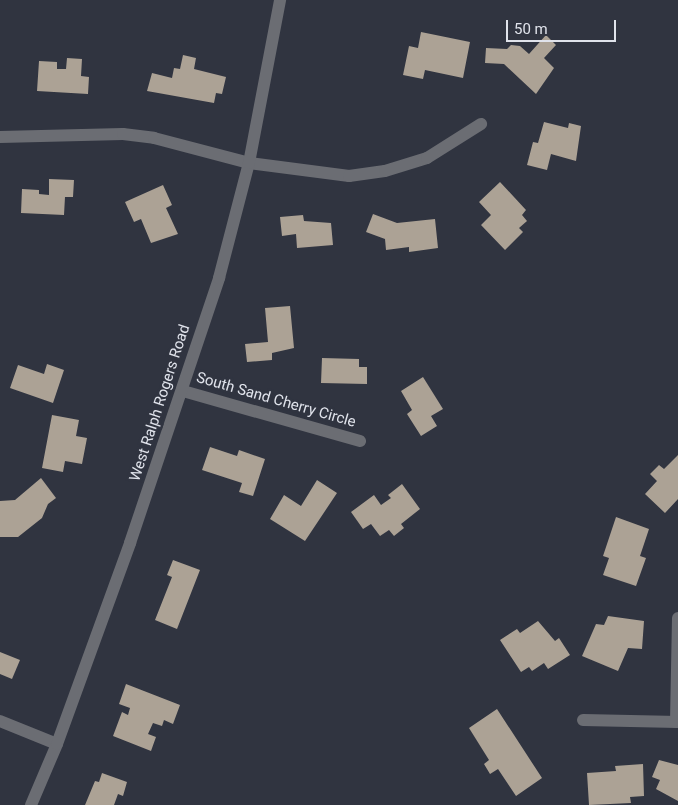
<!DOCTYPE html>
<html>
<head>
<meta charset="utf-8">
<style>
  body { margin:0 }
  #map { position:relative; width:678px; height:805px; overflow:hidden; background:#303440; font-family:Roboto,sans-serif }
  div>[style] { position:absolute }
  .building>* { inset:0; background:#aca295 }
  .minor>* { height:12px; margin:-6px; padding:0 6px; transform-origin:6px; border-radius:6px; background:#6b6d73 }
  .tertiary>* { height:12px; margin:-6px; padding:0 6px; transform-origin:6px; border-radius:6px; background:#6b6d73 }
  span { translate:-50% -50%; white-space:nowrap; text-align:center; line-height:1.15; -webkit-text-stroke:5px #303440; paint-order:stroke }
  .street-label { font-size:15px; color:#e0e3eb }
  .scale { position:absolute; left:506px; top:20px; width:110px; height:22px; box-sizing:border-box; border:2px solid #e0e3eb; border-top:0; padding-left:6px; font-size:15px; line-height:18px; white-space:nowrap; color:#e0e3eb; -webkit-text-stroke:4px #303440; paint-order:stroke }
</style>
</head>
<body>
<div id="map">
  <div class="building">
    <i style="clip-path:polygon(421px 32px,470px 42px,463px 78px,425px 70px,423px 79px,403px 75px,409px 46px,418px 48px)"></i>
    <i style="clip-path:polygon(546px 35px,556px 45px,544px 58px,554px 68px,536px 94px,504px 64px,485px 63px,486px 48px,507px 49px,511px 45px,520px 46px,529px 54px)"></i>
    <i style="clip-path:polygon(183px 55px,196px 58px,194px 69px,226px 77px,222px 94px,216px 93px,214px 103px,147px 91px,152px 73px,172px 78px,174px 68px,180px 69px)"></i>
    <i style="clip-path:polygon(67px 58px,82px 59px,81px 76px,89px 77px,88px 94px,37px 91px,39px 61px,57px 62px,57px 69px,66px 69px)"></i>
    <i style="clip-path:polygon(544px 122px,568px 128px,569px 123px,581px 126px,576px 161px,551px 154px,547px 170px,527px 165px,533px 142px,538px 143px)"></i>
    <i style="clip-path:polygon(49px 179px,74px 180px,73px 197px,65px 197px,64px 215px,21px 213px,22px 189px,39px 190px,39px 194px,49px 195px)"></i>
    <i style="clip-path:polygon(500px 182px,526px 210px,522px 215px,527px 221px,519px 228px,523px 232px,505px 250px,481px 225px,491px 215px,479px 202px)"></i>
    <i style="clip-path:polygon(163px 185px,172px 205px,166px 208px,178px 234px,151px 243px,141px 219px,134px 222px,125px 202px)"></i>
    <i style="clip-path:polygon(373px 214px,397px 223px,435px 219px,438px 248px,409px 252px,409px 247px,386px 250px,385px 239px,366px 232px)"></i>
    <i style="clip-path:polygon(303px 215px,304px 221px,331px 223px,333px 245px,297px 248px,296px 234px,282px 236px,280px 217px)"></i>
    <i style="clip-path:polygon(290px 306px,294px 348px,272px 353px,272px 360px,247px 362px,245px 344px,268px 342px,265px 308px)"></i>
    <i style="clip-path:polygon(322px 358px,359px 359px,359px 367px,367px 367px,367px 384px,321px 383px)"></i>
    <i style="clip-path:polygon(47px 364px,64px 370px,53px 403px,10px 388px,18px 365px,44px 374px)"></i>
    <i style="clip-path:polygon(423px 377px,443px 409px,431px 416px,437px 426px,421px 436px,407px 414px,412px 410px,401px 391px)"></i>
    <i style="clip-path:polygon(52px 415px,79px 420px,76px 436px,87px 438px,82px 464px,65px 461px,63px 472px,42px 468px)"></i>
    <i style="clip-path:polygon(210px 447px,237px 456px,239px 450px,265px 459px,253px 496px,239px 492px,242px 483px,202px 470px)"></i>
    <i style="clip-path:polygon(678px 455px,678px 499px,665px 513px,645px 494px,657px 481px,650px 474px,659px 465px,664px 469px)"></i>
    <i style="clip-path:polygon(41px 478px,56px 498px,48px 504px,42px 518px,18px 537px,0 537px,0 501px,15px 500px)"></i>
    <i style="clip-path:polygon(317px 480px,337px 493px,305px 541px,270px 519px,284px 495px,301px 506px)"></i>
    <i style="clip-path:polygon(402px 484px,420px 509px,401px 524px,404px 528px,394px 536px,389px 530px,380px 536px,371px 524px,363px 529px,351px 512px,374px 495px,381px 505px,391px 498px,388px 495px)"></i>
    <i style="clip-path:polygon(616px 517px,649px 529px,640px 556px,646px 558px,636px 586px,603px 575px,609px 558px,603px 556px)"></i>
    <i style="clip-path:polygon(173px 560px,200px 570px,177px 629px,155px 620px,172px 577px,167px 575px)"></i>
    <i style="clip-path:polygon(608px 616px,644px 621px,642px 649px,628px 648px,618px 671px,582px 656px,596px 624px,604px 625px)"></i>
    <i style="clip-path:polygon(538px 621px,555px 641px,559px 638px,570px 655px,548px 669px,544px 663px,532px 671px,529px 667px,521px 672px,500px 640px,517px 629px,520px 633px)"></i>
    <i style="clip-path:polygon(0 652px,20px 660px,12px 679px,0 674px)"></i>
    <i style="clip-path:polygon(126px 684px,180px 705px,173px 724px,164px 720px,162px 726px,153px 723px,148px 734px,156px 737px,151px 751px,113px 736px,122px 712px,128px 715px,130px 708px,119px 704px)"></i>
    <i style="clip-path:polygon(497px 709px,542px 778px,516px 796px,498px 769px,490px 774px,484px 764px,489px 760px,469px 728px)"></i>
    <i style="clip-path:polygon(659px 760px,678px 765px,678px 801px,656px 789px,660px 780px,652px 777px)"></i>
    <i style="clip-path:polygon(643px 764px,644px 796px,630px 797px,631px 803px,589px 805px,587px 773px,616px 771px,615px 766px)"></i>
    <i style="clip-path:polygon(102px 773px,127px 782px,123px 796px,118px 794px,114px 805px,85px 805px,95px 781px,99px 782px)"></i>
  </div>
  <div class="minor">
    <i style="left:0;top:137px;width:123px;rotate:-1.4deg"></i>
    <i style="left:123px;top:134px;width:31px;rotate:7deg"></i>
    <i style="left:154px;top:138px;width:98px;rotate:14.7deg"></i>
    <i style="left:249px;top:163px;width:101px;rotate:7.4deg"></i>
    <i style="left:349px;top:176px;width:36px;rotate:-8deg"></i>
    <i style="left:385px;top:171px;width:44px;rotate:-17.2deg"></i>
    <i style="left:427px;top:158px;width:64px;rotate:-32.2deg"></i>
    <i style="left:183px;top:391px;width:184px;rotate:15.8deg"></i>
    <i style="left:583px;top:720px;width:95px;rotate:1.2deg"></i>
    <i style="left:0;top:721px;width:61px;rotate:22deg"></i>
    <i style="left:676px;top:722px;width:104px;rotate:-88.9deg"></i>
  </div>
  <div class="tertiary">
    <i style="left:31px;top:805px;width:66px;rotate:-66.9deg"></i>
    <i style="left:57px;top:744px;width:214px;rotate:-70deg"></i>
    <i style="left:130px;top:543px;width:280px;rotate:-71.4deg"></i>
    <i style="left:219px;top:278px;width:119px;rotate:-75.4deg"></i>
    <i style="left:249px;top:163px;width:166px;rotate:-79.2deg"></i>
  </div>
  <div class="street-label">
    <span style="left:276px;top:400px;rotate:16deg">South Sand Cherry Circle</span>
    <span style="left:160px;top:403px;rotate:-72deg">West Ralph Rogers Road</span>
  </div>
  <div class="scale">50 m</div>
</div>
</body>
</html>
